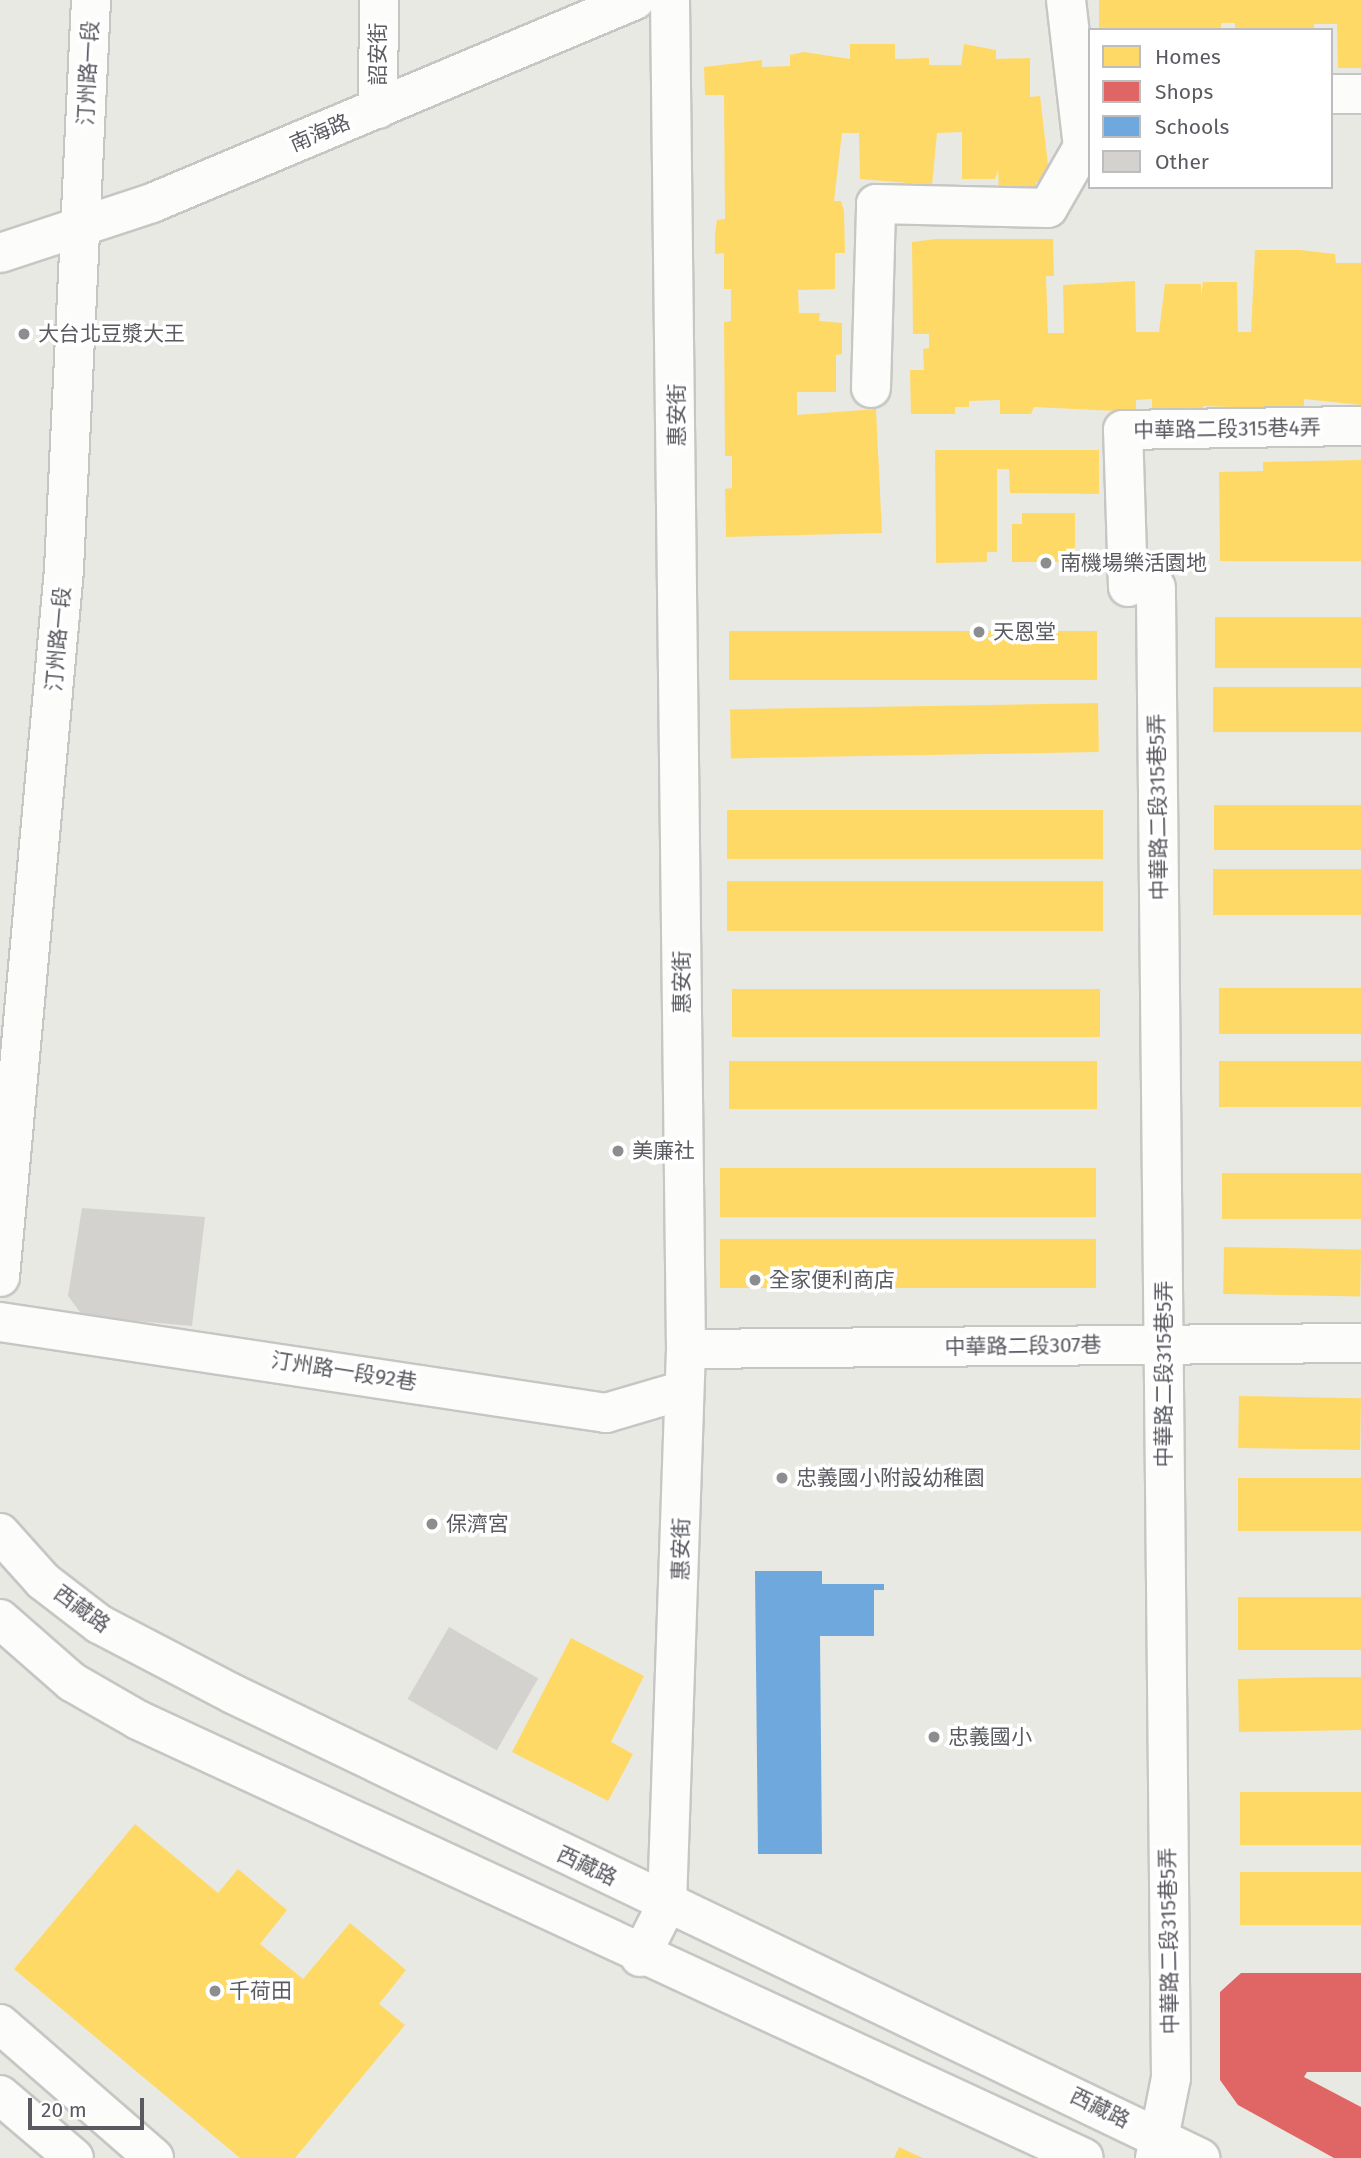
<!DOCTYPE html>
<html>
<head>
<meta charset="utf-8">
<style>
  body { margin:0 }
  #map { position:relative; width:1361px; height:2158px; overflow:hidden; background:#e9e9e3; font-family:"Fira Sans","Noto Sans TC",sans-serif }
  div>[style] { position:absolute }
  .homes>* { inset:0; background:#ffd966; transform-origin:0 0 }
  .shops>* { inset:0; background:#e06666 }
  .schools>* { inset:0; background:#6fa8dc }
  .building>* { inset:0; background:#d3d2ce; transform-origin:0 0 }
  .roads { filter:drop-shadow(2px 0 #c6c6c4) drop-shadow(-2px 0 #c6c6c4) drop-shadow(0 2px #c6c6c4) drop-shadow(0 -2px #c6c6c4) }
  .street>* { height:38px; margin:-19px; padding:0 19px; transform-origin:19px; border-radius:19px; background:#fcfcfb }
  .secondary>* { height:38px; margin:-19px; padding:0 19px; transform-origin:19px; border-radius:19px; background:#fcfcfb }
  .dots>* { width:19px; height:19px; translate:-50% -50%; box-sizing:border-box; border:4px solid #fff; border-radius:50% }
  span { translate:-50% -50%; white-space:nowrap; text-align:center; line-height:1.15; -webkit-text-stroke:7px #fff; paint-order:stroke }
  .street-label { font-size:21px; color:#5a5b61 }
  .poi-label { font-size:21px; color:#5a5b61 }
  .left { translate:0 -50%; text-align:left }
  .legend { position:absolute; left:1088px; top:28px; width:245px; height:161px; box-sizing:border-box; background:#fff; border:2px solid #bdbdc0; margin:0; padding:9px 12px; list-style:none; font-size:21px; color:#5a5b61 }
  .legend li { display:flex; align-items:center; gap:14px; height:35px }
  .legend b { width:35px; border:2px solid #bdbdc0 }
  .scale { position:absolute; left:28px; top:2098px; width:116px; height:32px; box-sizing:border-box; border:4px solid #5a5b61; border-top:0; padding-left:9px; font-size:21px; line-height:24px; white-space:nowrap; color:#5a5b61; -webkit-text-stroke:5px #fff; paint-order:stroke }
</style>
</head>
<body>
<div id="map">
  <div class="homes">
    <i style="clip-path:polygon(1099px 0,1361px 0,1361px 68px,1338px 68px,1337px 24px,1314px 24px,1314px 30px,1235px 30px,1235px 23px,1221px 23px,1221px 30px,1099px 30px)"></i>
    <i style="clip-path:polygon(850px 44px,895px 44px,895px 59px,929px 58px,929px 65px,961px 65px,964px 44px,996px 50px,996px 59px,1030px 58px,1030px 97px,1040px 96px,1050px 182px,1036px 182px,1036px 191px,999px 192px,998px 170px,995px 179px,962px 179px,962px 132px,937px 133px,932px 185px,860px 179px,859px 133px,842px 133px,834px 201px,841px 201px,844px 211px,845px 253px,835px 253px,835px 289px,798px 290px,799px 313px,820px 313px,819px 321px,842px 323px,842px 354px,836px 355px,836px 392px,797px 392px,797px 415px,876px 409px,882px 533px,726px 537px,725px 489px,732px 488px,732px 456px,725px 456px,724px 322px,731px 321px,731px 289px,724px 289px,724px 253px,715px 254px,715px 234px,717px 220px,725px 219px,724px 95px,705px 95px,704px 67px,762px 60px,762px 67px,790px 66px,790px 55px,804px 52px,850px 59px)"></i>
    <i style="clip-path:polygon(936px 239px,1053px 239px,1054px 276px,1046px 276px,1048px 333px,1064px 333px,1063px 285px,1135px 281px,1136px 332px,1159px 332px,1165px 284px,1201px 284px,1201px 295px,1203px 282px,1237px 282px,1238px 332px,1251px 332px,1255px 250px,1300px 250px,1335px 254px,1336px 263px,1361px 263px,1361px 405px,1304px 399px,1304px 410px,1204px 406px,1201px 412px,1152px 420px,1152px 399px,1136px 400px,1136px 412px,1034px 407px,1031px 414px,1000px 414px,1000px 400px,969px 401px,969px 407px,955px 407px,955px 414px,911px 414px,910px 370px,924px 370px,923px 349px,929px 348px,929px 334px,913px 334px,912px 242px)"></i>
    <i style="clip-path:polygon(935px 450px,1099px 450px,1099px 494px,1010px 493px,1009px 469px,997px 469px,997px 552px,987px 552px,987px 562px,936px 563px)"></i>
    <i style="clip-path:polygon(1361px 460px,1361px 561px,1220px 561px,1219px 472px,1263px 471px,1263px 462px)"></i>
    <i style="clip-path:polygon(1022px 513px,1075px 513px,1075px 562px,1012px 562px,1012px 524px,1022px 524px)"></i>
    <i style="left:1215px;top:617px;width:146px;height:51px"></i>
    <i style="left:1097px;top:631px;width:49px;height:368px;rotate:90deg"></i>
    <i style="left:1213px;top:687px;width:148px;height:45px"></i>
    <i style="left:1098px;top:703px;width:49px;height:368px;rotate:89deg"></i>
    <i style="left:1361px;top:805px;width:45px;height:147px;rotate:90deg"></i>
    <i style="left:727px;top:810px;width:376px;height:49px"></i>
    <i style="left:1213px;top:869px;width:148px;height:46px"></i>
    <i style="left:727px;top:881px;width:376px;height:50px"></i>
    <i style="left:1219px;top:988px;width:142px;height:46px"></i>
    <i style="left:732px;top:989px;width:368px;height:48px"></i>
    <i style="left:729px;top:1061px;width:368px;height:48px"></i>
    <i style="left:1219px;top:1061px;width:142px;height:46px"></i>
    <i style="left:720px;top:1168px;width:376px;height:49px"></i>
    <i style="left:1222px;top:1173px;width:139px;height:46px"></i>
    <i style="left:720px;top:1239px;width:376px;height:49px"></i>
    <i style="left:1224px;top:1247px;width:137px;height:47px;rotate:1deg"></i>
    <i style="left:1239px;top:1396px;width:122px;height:52px;rotate:1deg"></i>
    <i style="left:1238px;top:1478px;width:123px;height:53px"></i>
    <i style="left:1238px;top:1597px;width:123px;height:53px"></i>
    <i style="clip-path:polygon(571px 1638px,644px 1676px,611px 1742px,633px 1754px,608px 1801px,512px 1752px)"></i>
    <i style="clip-path:polygon(1322px 1677px,1361px 1677px,1361px 1730px,1239px 1732px,1238px 1679px)"></i>
    <i style="left:1240px;top:1792px;width:121px;height:53px"></i>
    <i style="clip-path:polygon(135px 1824px,218px 1893px,238px 1869px,287px 1910px,260px 1944px,303px 1979px,350px 1923px,406px 1970px,379px 2004px,405px 2025px,295px 2158px,240px 2158px,14px 1969px)"></i>
    <i style="left:1361px;top:1872px;width:53px;height:121px;rotate:90deg"></i>
    <i style="clip-path:polygon(899px 2147px,923px 2158px,894px 2158px)"></i>
  </div>
  <div class="shops">
    <i style="clip-path:polygon(1241px 1973px,1361px 1973px,1361px 2072px,1307px 2072px,1304px 2077px,1361px 2107px,1361px 2158px,1334px 2158px,1238px 2105px,1220px 2080px,1220px 1992px)"></i>
  </div>
  <div class="schools">
    <i style="clip-path:polygon(755px 1571px,822px 1571px,822px 1584px,884px 1584px,884px 1590px,874px 1590px,874px 1636px,820px 1636px,822px 1854px,758px 1854px)"></i>
  </div>
  <div class="building">
    <i style="clip-path:polygon(82px 1208px,205px 1217px,192px 1326px,83px 1316px,68px 1296px)"></i>
    <i style="left:449px;top:1627px;width:103px;height:83px;rotate:30deg"></i>
  </div>
  <div class="roads">
    <div class="street">
      <i style="left:1066px;top:0;width:148px;rotate:83.4deg"></i>
      <i style="left:1083px;top:147px;width:7px"></i>
      <i style="left:1331px;top:94px;width:30px"></i>
      <i style="left:378px;top:109px;width:109px;rotate:-89.5deg"></i>
      <i style="left:871px;top:388px;width:184px;rotate:-88.4deg"></i>
      <i style="left:876px;top:204px;width:172px;rotate:1.3deg"></i>
      <i style="left:1048px;top:208px;width:70px;rotate:-60.2deg"></i>
      <i style="left:1128px;top:587px;width:157px;rotate:-91.8deg"></i>
      <i style="left:1123px;top:430px;width:238px;rotate:-1deg"></i>
      <i style="left:0;top:1322px;width:613px;rotate:8.54deg"></i>
      <i style="left:606px;top:1413px;width:81px;rotate:-16.4deg"></i>
      <i style="left:686px;top:1349px;width:675px;rotate:-0.51deg"></i>
      <i style="left:640px;top:1957px;width:59px;rotate:-63deg"></i>
      <i style="left:667px;top:1904px;width:555px;rotate:-88.04deg"></i>
      <i style="left:686px;top:1349px;width:1349px;rotate:-90.68deg"></i>
      <i style="left:1155px;top:2158px;width:82px;rotate:-78.7deg"></i>
      <i style="left:1171px;top:2078px;width:1491px;rotate:-90.58deg"></i>
    </div>
    <div class="secondary">
      <i style="left:0;top:253px;width:160px;rotate:-18.2deg"></i>
      <i style="left:152px;top:203px;width:524px;rotate:-22.8deg"></i>
      <i style="left:0;top:1277px;width:711px;rotate:-84.83deg"></i>
      <i style="left:64px;top:569px;width:570px;rotate:-87.28deg"></i>
      <i style="left:0;top:1533px;width:64px;rotate:48.1deg"></i>
      <i style="left:43px;top:1581px;width:71px;rotate:37.5deg"></i>
      <i style="left:99px;top:1624px;width:151px;rotate:27.6deg"></i>
      <i style="left:233px;top:1694px;width:1073px;rotate:25.63deg"></i>
      <i style="left:0;top:1619px;width:96px;rotate:41.2deg"></i>
      <i style="left:72px;top:1682px;width:76px;rotate:29.9deg"></i>
      <i style="left:138px;top:1720px;width:1042px;rotate:24.84deg"></i>
      <i style="left:0;top:2024px;width:204px;rotate:41deg"></i>
      <i style="left:0;top:2095px;width:97px;rotate:40.4deg"></i>
    </div>
  </div>
  <div class="dots">
    <i style="left:24px;top:334px;background:#8c8d8e"></i>
    <i style="left:1046px;top:563px;background:#8c8d8e"></i>
    <i style="left:979px;top:632px;background:#8c8d8e"></i>
    <i style="left:618px;top:1151px;background:#8c8d8e"></i>
    <i style="left:755px;top:1280px;background:#8c8d8e"></i>
    <i style="left:782px;top:1478px;background:#8c8d8e"></i>
    <i style="left:432px;top:1524px;background:#8c8d8e"></i>
    <i style="left:934px;top:1737px;background:#8c8d8e"></i>
    <i style="left:215px;top:1991px;background:#8c8d8e"></i>
  </div>
  <div class="street-label">
    <span style="left:378px;top:54px;rotate:-90deg">詔安街</span>
    <span style="left:88px;top:73px;rotate:-87deg">汀州路一段</span>
    <span style="left:320px;top:133px;rotate:-23deg">南海路</span>
    <span style="left:677px;top:415px;rotate:-90deg">惠安街</span>
    <span style="left:1227px;top:429px;rotate:-1deg">中華路二段315巷4弄</span>
    <span style="left:58px;top:639px;rotate:-85deg">汀州路一段</span>
    <span style="left:1158px;top:807px;rotate:-91deg">中華路二段315巷5弄</span>
    <span style="left:682px;top:982px;rotate:-90deg">惠安街</span>
    <span style="left:1023px;top:1346px;rotate:-1deg">中華路二段307巷</span>
    <span style="left:344px;top:1371px;rotate:9deg">汀州路一段92巷</span>
    <span style="left:1164px;top:1374px;rotate:-90deg">中華路二段315巷5弄</span>
    <span style="left:681px;top:1549px;rotate:-89deg">惠安街</span>
    <span style="left:82px;top:1609px;rotate:36deg">西藏路</span>
    <span style="left:587px;top:1866px;rotate:25deg">西藏路</span>
    <span style="left:1169px;top:1941px;rotate:-91deg">中華路二段315巷5弄</span>
    <span style="left:1100px;top:2108px;rotate:26deg">西藏路</span>
  </div>
  <div class="poi-label">
    <span class="left" style="left:38px;top:334px">大台北豆漿大王</span>
    <span class="left" style="left:1060px;top:563px">南機場樂活園地</span>
    <span class="left" style="left:993px;top:632px">天恩堂</span>
    <span class="left" style="left:632px;top:1151px">美廉社</span>
    <span class="left" style="left:769px;top:1280px">全家便利商店</span>
    <span class="left" style="left:796px;top:1478px">忠義國小附設幼稚園</span>
    <span class="left" style="left:446px;top:1524px">保濟宮</span>
    <span class="left" style="left:948px;top:1737px">忠義國小</span>
    <span class="left" style="left:229px;top:1991px">千荷田</span>
  </div>
  <ul class="legend">
  <li><b style="height:19px;background:#ffd966"></b>Homes</li>
  <li><b style="height:19px;background:#e06666"></b>Shops</li>
  <li><b style="height:19px;background:#6fa8dc"></b>Schools</li>
  <li><b style="height:19px;background:#d3d2ce"></b>Other</li>
  </ul>
  <div class="scale">20 m</div>
</div>
</body>
</html>
